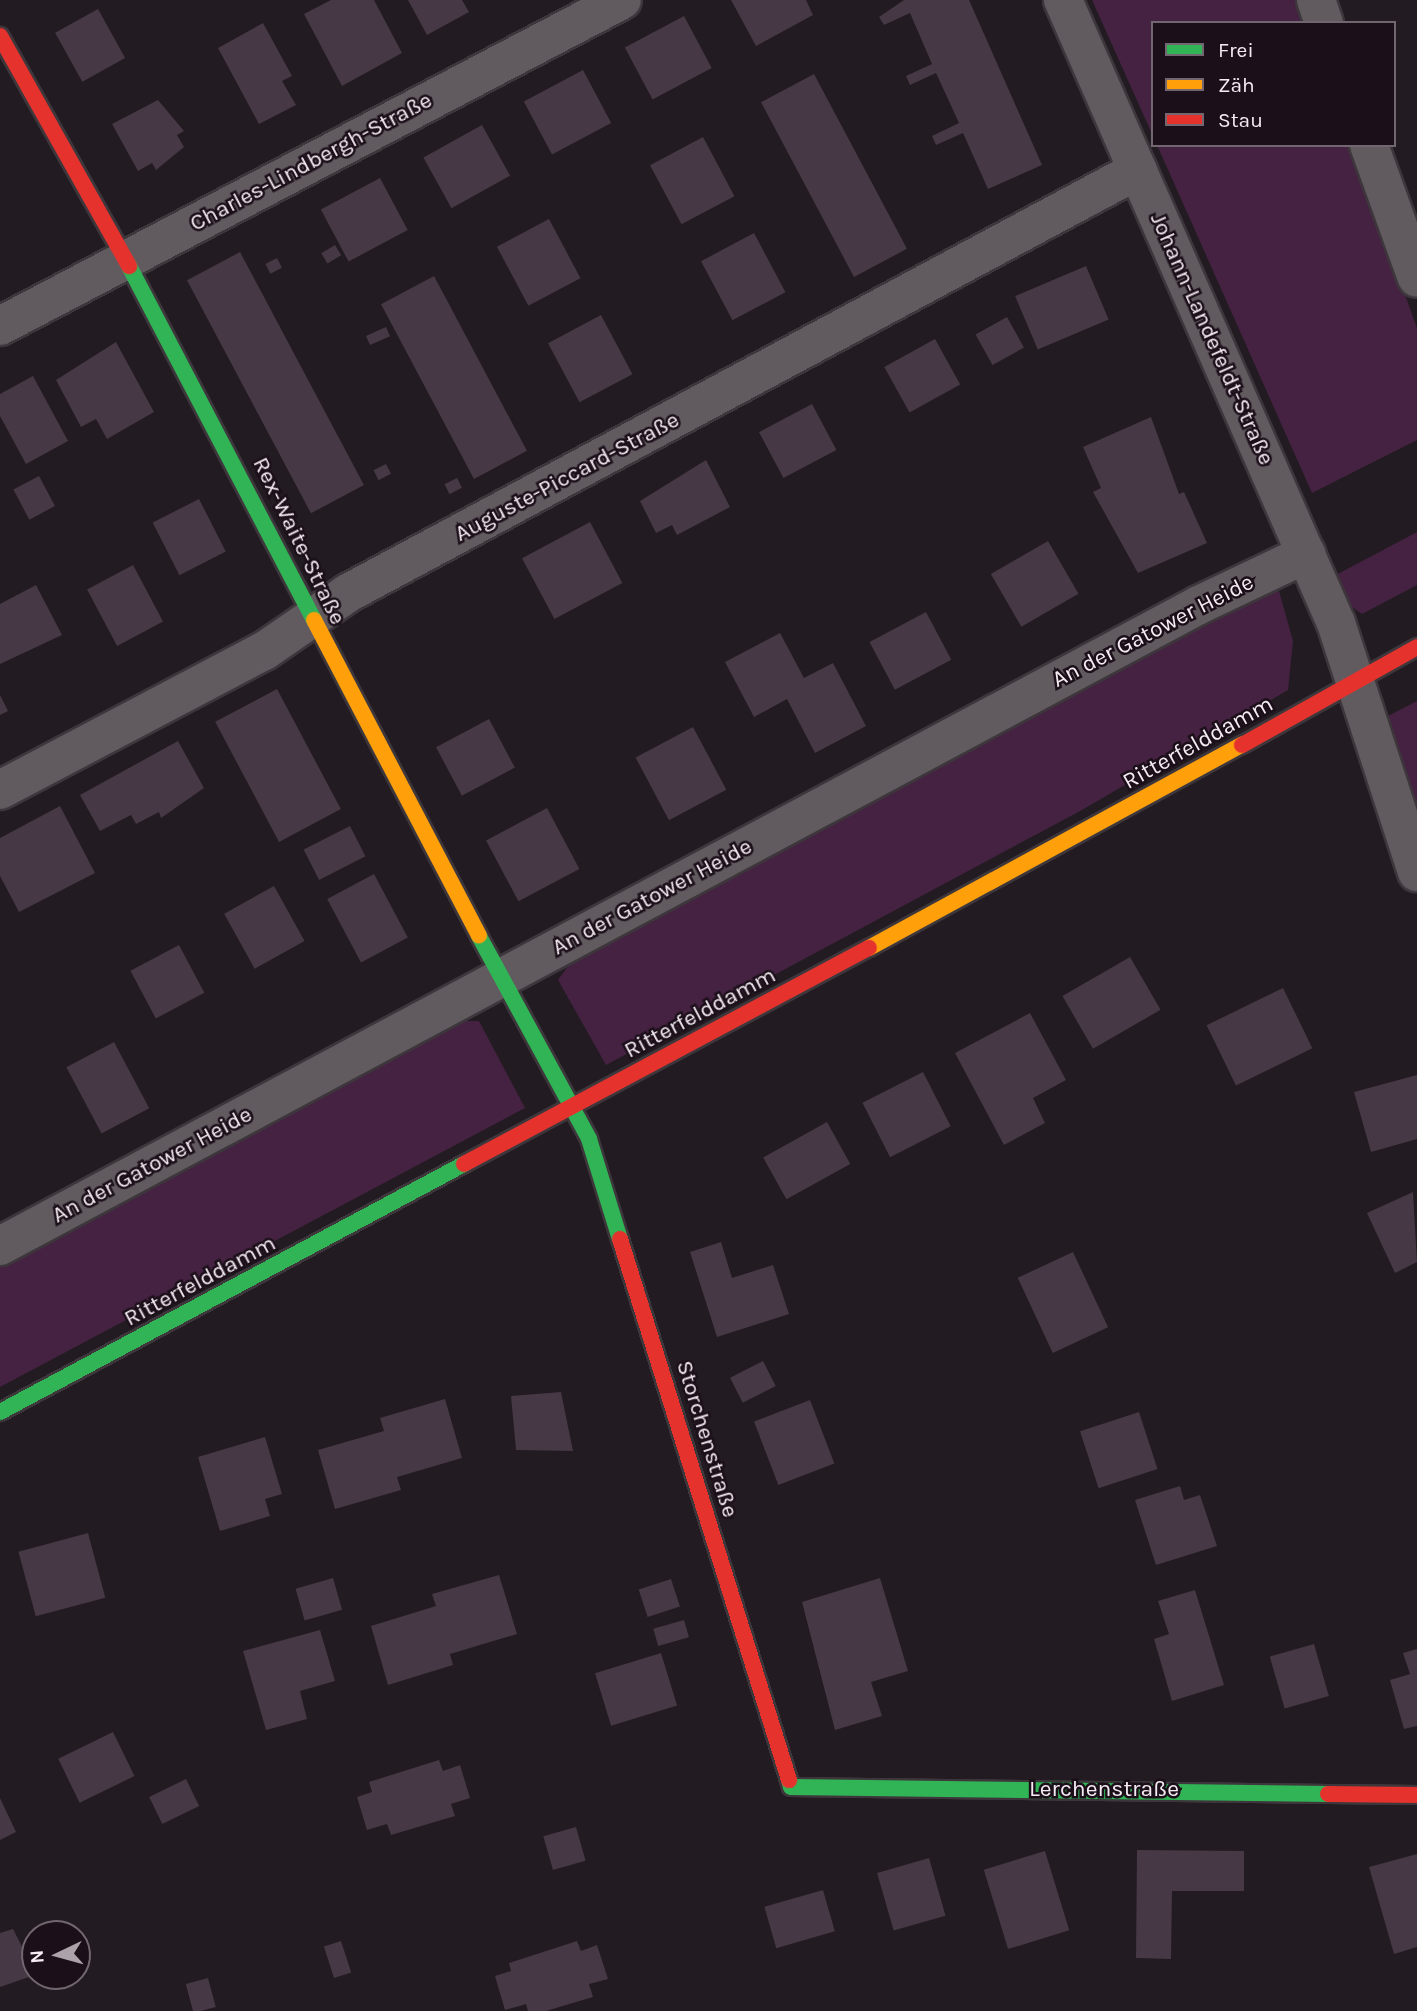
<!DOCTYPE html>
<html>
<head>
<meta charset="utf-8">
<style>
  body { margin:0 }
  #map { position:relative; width:1417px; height:2011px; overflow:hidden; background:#221b21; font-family:Karla,sans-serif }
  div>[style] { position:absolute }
  .green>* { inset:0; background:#452242 }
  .building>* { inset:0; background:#463844; transform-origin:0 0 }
  .roads { filter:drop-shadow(2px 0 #3d373c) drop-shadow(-2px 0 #3d373c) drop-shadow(0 2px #3d373c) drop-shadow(0 -2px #3d373c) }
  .street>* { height:38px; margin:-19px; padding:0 19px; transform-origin:19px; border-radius:19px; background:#615b60 }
  .fast>* { height:16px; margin:-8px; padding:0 8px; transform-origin:8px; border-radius:8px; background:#30b455 }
  .slow>* { height:16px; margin:-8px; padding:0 8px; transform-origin:8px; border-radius:8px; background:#ff9f0a }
  .jam>* { height:16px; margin:-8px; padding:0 8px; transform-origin:8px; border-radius:8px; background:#e5322d }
  span { translate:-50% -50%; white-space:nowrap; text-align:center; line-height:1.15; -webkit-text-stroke:5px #1b0f19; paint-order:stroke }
  .street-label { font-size:23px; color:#f5ebf3 }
  .legend { position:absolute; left:1151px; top:21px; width:245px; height:126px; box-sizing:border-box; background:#1b0f19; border:2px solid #726770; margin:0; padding:9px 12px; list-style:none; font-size:21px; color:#f5ebf3 }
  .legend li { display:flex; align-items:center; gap:14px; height:35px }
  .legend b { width:35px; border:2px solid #726770 }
  .north { position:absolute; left:21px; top:1920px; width:70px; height:70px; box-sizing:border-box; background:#1b0f19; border:2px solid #726770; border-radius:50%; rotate:265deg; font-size:19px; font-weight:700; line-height:28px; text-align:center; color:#f5ebf3 }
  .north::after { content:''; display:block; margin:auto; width:24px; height:32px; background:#aba2aa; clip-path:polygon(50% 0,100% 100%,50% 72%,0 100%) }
</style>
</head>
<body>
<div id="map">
  <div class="green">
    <i style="clip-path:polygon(1092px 0,1298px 0,1306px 23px,1153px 23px,1153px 136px)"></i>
    <i style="clip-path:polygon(1157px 145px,1351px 145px,1417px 328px,1417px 440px,1312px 493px)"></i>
    <i style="clip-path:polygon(1417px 532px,1417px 585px,1362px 614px,1349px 605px,1334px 576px)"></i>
    <i style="clip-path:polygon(1279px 591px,1293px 641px,1288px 690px,1082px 810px,606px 1065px,558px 980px,573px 959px,1249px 598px)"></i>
    <i style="clip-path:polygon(1417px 701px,1417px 822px,1387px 723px,1388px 716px)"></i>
    <i style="clip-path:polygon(460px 1021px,479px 1021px,525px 1108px,0 1387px,0 1264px)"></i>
  </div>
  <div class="building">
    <i style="clip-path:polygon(331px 0,374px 0,402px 53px,342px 86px,304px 14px)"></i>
    <i style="clip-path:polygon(408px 0,462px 0,469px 12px,427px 35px)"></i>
    <i style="clip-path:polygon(731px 0,806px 0,813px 15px,756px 46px)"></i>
    <i style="clip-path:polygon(904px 0,969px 0,1042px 165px,988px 189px,963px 133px,936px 145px,932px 136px,959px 123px,948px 99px,936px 73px,910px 85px,906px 76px,932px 64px,910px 13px,884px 25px,879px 17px)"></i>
    <i style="left:98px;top:9px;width:56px;height:49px;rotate:61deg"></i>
    <i style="left:684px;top:16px;width:59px;height:67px;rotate:62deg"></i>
    <i style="clip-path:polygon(263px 23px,292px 76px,282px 81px,296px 105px,259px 124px,218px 48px)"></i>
    <i style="left:583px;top:70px;width:60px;height:67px;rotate:62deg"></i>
    <i style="left:814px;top:74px;width:198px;height:60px;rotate:62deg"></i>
    <i style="clip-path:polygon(158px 100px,184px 131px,177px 135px,184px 147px,156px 170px,152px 163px,138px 171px,112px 124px)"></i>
    <i style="left:482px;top:125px;width:58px;height:67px;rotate:61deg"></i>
    <i style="left:703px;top:137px;width:67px;height:60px;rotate:62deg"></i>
    <i style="left:380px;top:178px;width:59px;height:67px;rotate:62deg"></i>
    <i style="left:549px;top:219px;width:67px;height:59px;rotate:62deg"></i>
    <i style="left:754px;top:233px;width:67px;height:60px;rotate:62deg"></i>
    <i style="left:335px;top:245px;width:12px;height:16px;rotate:59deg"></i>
    <i style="left:240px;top:252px;width:264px;height:60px;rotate:62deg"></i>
    <i style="left:277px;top:258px;width:11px;height:13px;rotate:63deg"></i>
    <i style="left:1086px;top:266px;width:58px;height:77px;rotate:67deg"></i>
    <i style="left:434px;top:276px;width:198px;height:60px;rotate:62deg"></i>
    <i style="left:601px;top:315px;width:67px;height:60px;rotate:62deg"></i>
    <i style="left:1007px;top:317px;width:35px;height:36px;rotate:61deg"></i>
    <i style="left:386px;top:327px;width:10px;height:22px;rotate:66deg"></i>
    <i style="left:935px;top:339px;width:52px;height:58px;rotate:61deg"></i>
    <i style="clip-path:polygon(116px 342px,154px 412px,107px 439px,96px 419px,81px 427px,56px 380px)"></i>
    <i style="clip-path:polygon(33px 376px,68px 441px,26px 464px,0 416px,0 394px)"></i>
    <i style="left:812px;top:404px;width:52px;height:60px;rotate:62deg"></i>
    <i style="clip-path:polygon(1151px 417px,1179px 494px,1184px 492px,1207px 543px,1138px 573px,1093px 492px,1101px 488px,1083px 447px)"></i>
    <i style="clip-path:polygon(706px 460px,730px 507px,677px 535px,672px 525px,656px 533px,640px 501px)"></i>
    <i style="left:386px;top:464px;width:11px;height:14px;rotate:63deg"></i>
    <i style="left:39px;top:476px;width:34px;height:29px;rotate:62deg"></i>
    <i style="left:457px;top:478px;width:11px;height:14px;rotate:63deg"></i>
    <i style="left:199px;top:499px;width:59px;height:52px;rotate:63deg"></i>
    <i style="left:590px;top:522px;width:69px;height:77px;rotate:62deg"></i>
    <i style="left:1048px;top:541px;width:61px;height:66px;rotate:60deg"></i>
    <i style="left:133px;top:565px;width:64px;height:52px;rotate:62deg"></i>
    <i style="clip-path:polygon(36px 585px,62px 635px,0 664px,0 604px)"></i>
    <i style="left:926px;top:612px;width:54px;height:64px;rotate:62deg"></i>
    <i style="clip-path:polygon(780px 633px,804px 678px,833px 663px,866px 726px,815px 753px,787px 699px,754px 717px,725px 662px)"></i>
    <i style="left:277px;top:689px;width:136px;height:70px;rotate:62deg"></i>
    <i style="clip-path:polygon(0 695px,8px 711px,0 715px)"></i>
    <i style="left:489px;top:719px;width:55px;height:60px;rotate:62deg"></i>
    <i style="left:693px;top:727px;width:71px;height:65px;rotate:62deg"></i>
    <i style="clip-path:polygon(178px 741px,204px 788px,161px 818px,159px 812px,136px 824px,131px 815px,100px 831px,80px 795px)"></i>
    <i style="clip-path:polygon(60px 806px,95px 873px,19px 912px,0 876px,0 838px)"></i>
    <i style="left:547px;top:808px;width:69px;height:69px;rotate:62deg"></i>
    <i style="left:350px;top:826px;width:34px;height:52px;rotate:63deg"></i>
    <i style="left:374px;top:874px;width:72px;height:53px;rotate:62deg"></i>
    <i style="left:274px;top:886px;width:63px;height:57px;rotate:61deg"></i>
    <i style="left:179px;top:945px;width:54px;height:55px;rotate:62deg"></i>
    <i style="left:1130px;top:957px;width:61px;height:78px;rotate:60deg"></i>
    <i style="left:1283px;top:988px;width:67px;height:85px;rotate:64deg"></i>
    <i style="clip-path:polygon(1030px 1013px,1066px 1080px,1033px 1098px,1045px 1123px,1004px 1145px,955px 1053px)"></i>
    <i style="left:114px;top:1042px;width:75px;height:54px;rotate:62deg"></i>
    <i style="left:923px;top:1072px;width:61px;height:68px;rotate:63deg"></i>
    <i style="clip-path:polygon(1417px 1075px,1417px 1139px,1371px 1152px,1354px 1092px)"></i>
    <i style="left:827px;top:1122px;width:48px;height:73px;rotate:61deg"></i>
    <i style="clip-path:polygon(1413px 1192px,1417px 1262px,1395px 1273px,1367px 1213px)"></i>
    <i style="clip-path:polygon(721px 1242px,732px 1278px,773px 1265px,789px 1314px,717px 1337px,690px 1252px)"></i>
    <i style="left:1073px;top:1252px;width:83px;height:61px;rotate:65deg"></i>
    <i style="left:763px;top:1361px;width:28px;height:37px;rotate:63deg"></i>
    <i style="clip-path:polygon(561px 1392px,573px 1451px,516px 1450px,511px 1396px)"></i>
    <i style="clip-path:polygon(445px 1399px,462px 1458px,397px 1477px,401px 1490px,335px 1509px,318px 1450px,384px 1431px,380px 1418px)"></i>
    <i style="left:810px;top:1400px;width:68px;height:60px;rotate:69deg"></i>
    <i style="left:1139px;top:1412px;width:60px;height:62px;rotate:72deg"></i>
    <i style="clip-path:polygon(265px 1437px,282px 1494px,265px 1499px,270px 1516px,220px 1531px,198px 1457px)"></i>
    <i style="clip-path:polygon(1180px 1486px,1184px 1500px,1200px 1495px,1217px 1546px,1156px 1565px,1135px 1500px)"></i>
    <i style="left:88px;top:1533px;width:67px;height:72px;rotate:75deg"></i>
    <i style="clip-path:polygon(499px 1575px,517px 1634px,450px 1654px,453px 1665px,388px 1685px,371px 1626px,436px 1606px,432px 1594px)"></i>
    <i style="left:333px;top:1578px;width:33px;height:39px;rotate:74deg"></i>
    <i style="clip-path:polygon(880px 1578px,908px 1671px,871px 1682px,882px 1716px,835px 1730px,802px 1602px)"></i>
    <i style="left:671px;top:1579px;width:29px;height:34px;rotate:72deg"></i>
    <i style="clip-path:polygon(1195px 1590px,1224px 1685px,1172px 1701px,1154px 1639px,1169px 1634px,1158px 1601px)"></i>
    <i style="left:684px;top:1620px;width:18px;height:32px;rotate:74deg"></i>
    <i style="clip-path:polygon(320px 1630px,335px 1681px,300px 1691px,307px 1719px,266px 1730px,243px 1651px)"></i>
    <i style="left:1314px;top:1644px;width:54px;height:46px;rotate:74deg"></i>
    <i style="clip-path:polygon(1417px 1649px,1417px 1726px,1404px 1729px,1390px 1680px,1410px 1674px,1403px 1653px)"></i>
    <i style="left:661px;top:1653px;width:55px;height:69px;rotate:73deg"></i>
    <i style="left:113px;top:1732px;width:49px;height:61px;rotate:64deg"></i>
    <i style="clip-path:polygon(439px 1760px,443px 1771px,460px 1765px,470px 1798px,451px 1804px,455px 1816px,391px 1835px,387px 1824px,367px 1830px,357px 1797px,372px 1792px,369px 1782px)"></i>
    <i style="left:186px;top:1779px;width:30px;height:41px;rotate:64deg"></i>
    <i style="clip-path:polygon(0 1798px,16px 1832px,0 1840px)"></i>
    <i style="left:576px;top:1827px;width:35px;height:34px;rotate:74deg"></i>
    <i style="clip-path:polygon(1137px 1850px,1244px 1851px,1244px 1891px,1172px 1891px,1171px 1959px,1136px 1958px)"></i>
    <i style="left:1045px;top:1851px;width:83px;height:64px;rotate:73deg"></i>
    <i style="clip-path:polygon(1417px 1854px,1417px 1947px,1394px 1954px,1369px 1867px)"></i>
    <i style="left:929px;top:1858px;width:60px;height:54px;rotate:74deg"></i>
    <i style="left:823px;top:1890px;width:43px;height:61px;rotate:74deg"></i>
    <i style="clip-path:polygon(13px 1929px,31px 1964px,25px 1966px,29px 1977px,0 1987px,0 1933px)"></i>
    <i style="left:341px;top:1941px;width:33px;height:18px;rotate:72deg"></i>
    <i style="clip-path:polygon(577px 1941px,581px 1951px,597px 1945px,608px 1979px,589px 1984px,593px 1997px,546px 2011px,528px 2011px,526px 2004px,505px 2010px,495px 1976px,511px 1971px,509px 1963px)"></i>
    <i style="left:208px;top:1978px;width:30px;height:23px;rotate:75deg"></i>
  </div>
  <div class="roads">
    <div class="street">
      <i style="left:1063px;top:0;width:680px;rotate:66.34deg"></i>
      <i style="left:1336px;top:623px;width:262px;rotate:72deg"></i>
      <i style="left:1316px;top:0;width:24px;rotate:71deg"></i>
      <i style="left:1369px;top:145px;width:141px;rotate:70.2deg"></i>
      <i style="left:0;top:326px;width:702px;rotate:-27.66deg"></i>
      <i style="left:0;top:790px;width:298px;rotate:-27.8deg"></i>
      <i style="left:264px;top:651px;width:102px;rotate:-34.6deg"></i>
      <i style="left:348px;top:593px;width:896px;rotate:-28.17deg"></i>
      <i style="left:0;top:1246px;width:1360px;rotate:-28.13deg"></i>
      <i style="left:1199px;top:605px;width:119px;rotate:-25.5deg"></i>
    </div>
    <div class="fast">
      <i style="left:129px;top:266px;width:399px;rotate:62.4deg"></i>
      <i style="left:479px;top:936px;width:231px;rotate:61.5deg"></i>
      <i style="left:589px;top:1139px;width:105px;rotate:72.8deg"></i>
      <i style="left:0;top:1412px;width:526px;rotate:-28.12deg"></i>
      <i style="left:789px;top:1780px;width:7px;rotate:74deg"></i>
      <i style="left:791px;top:1787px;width:537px;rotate:0.75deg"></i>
    </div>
    <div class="slow">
      <i style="left:314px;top:620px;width:356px;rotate:62.4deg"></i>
      <i style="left:869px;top:948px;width:425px;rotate:-28.6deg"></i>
    </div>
    <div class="jam">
      <i style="left:0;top:36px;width:264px;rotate:60.7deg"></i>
      <i style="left:1242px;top:745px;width:201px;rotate:-29.2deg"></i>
      <i style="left:464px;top:1164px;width:459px;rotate:-28.1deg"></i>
      <i style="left:620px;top:1239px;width:567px;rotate:72.65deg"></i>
      <i style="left:1328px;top:1794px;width:89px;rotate:0.6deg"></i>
    </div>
  </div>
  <div class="street-label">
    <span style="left:311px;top:162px;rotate:-28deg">Charles-Lindbergh-Straße</span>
    <span style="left:1212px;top:339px;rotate:66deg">Johann-Landefeldt-Straße</span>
    <span style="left:567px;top:477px;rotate:-28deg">Auguste-Piccard-Straße</span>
    <span style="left:299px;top:541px;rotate:64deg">Rex-Waite-Straße</span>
    <span style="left:1153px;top:631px;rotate:-27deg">An der Gatower Heide</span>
    <span style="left:1198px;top:743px;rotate:-29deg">Ritterfelddamm</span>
    <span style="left:652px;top:897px;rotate:-28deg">An der Gatower Heide</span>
    <span style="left:700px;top:1013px;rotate:-28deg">Ritterfelddamm</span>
    <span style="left:152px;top:1165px;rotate:-28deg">An der Gatower Heide</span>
    <span style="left:200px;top:1281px;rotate:-28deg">Ritterfelddamm</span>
    <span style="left:707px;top:1439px;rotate:73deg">Storchenstraße</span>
    <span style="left:1104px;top:1789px">Lerchenstraße</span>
  </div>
  <ul class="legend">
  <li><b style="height:9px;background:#30b455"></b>Frei</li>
  <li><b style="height:9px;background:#ff9f0a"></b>Zäh</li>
  <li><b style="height:9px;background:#e5322d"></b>Stau</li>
  </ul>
  <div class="north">N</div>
</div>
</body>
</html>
